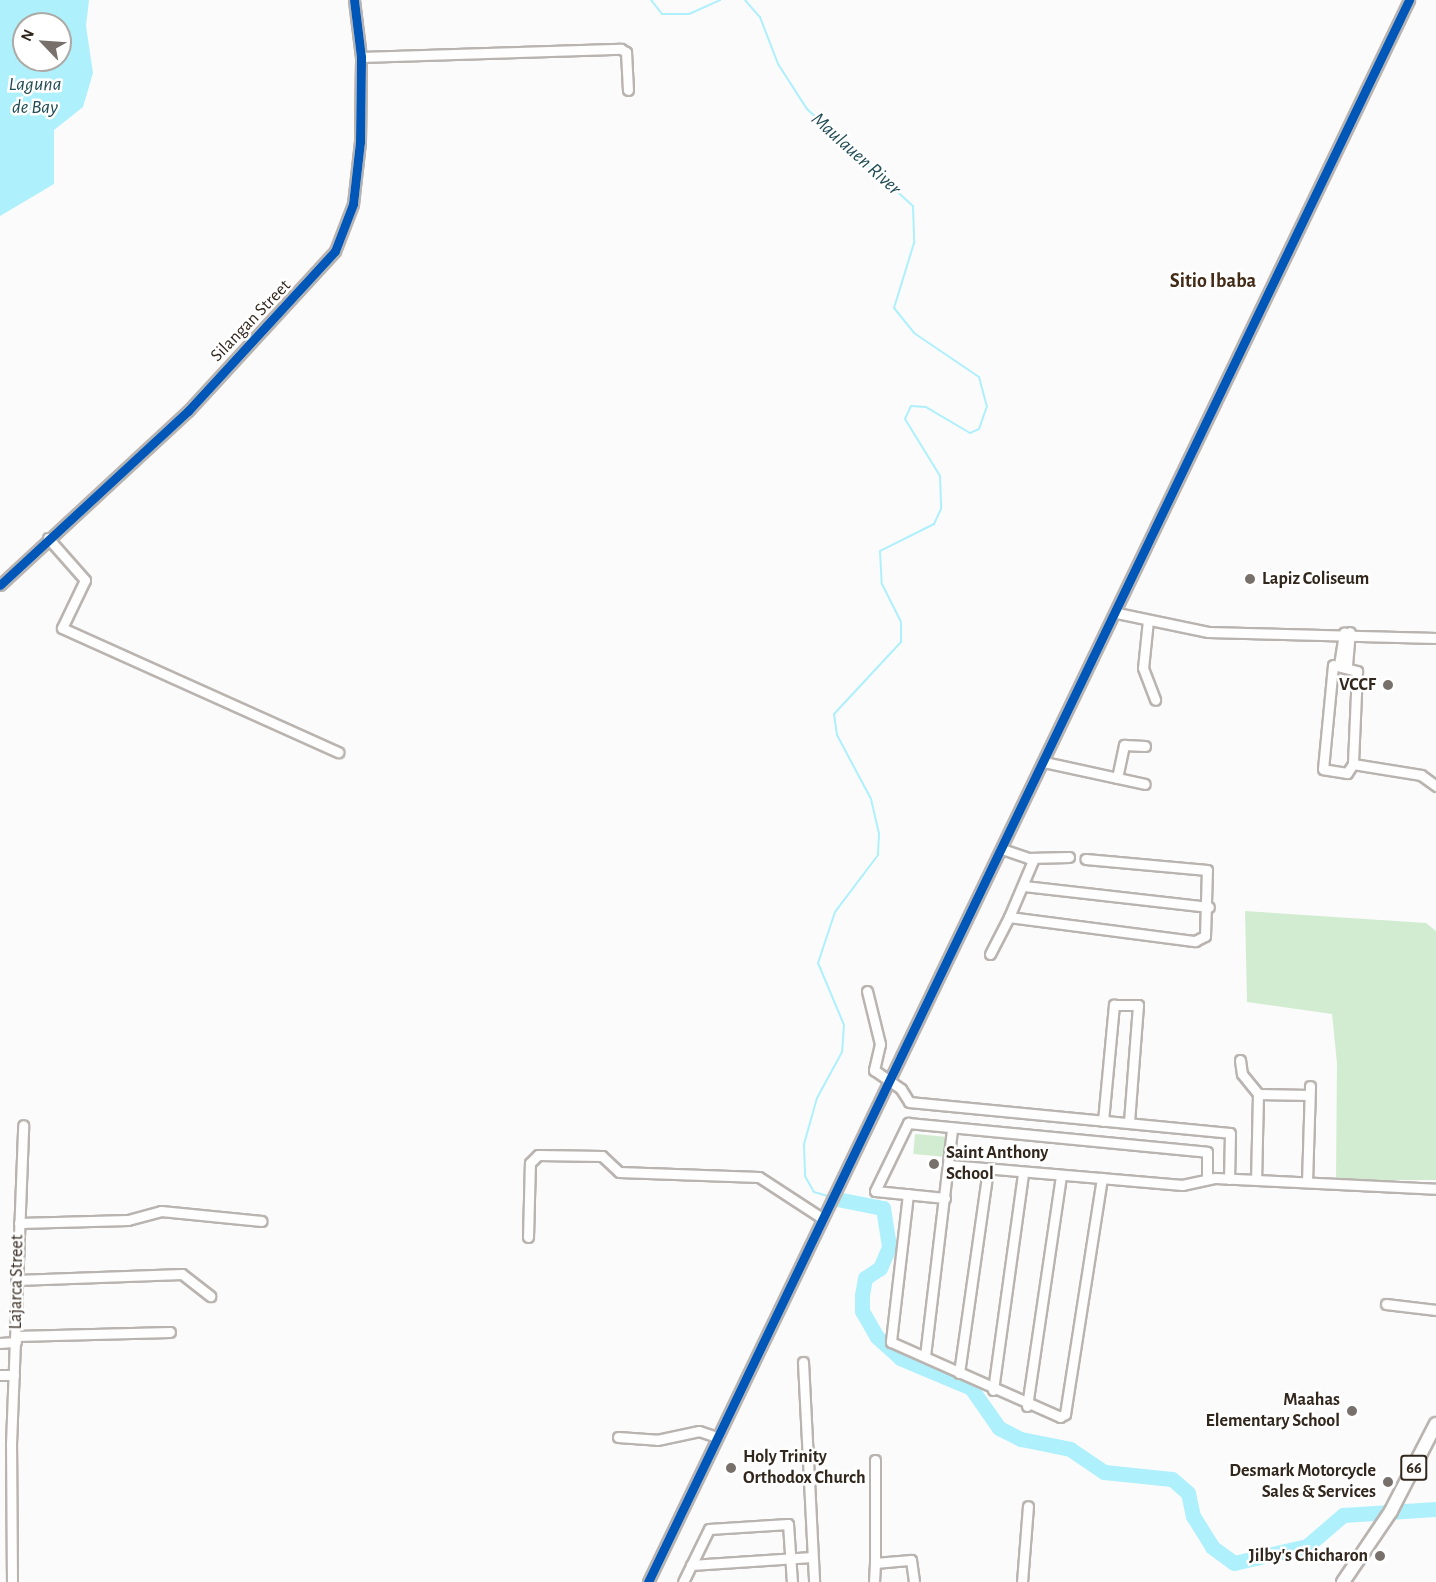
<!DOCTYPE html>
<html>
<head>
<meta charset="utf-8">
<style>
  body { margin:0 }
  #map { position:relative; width:1436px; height:1582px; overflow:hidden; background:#fbfbfb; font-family:"Alegreya Sans",sans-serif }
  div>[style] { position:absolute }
  .green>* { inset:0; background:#d2ecd1; transform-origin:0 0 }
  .water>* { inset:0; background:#aef0fc }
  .stream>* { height:2px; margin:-1px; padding:0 1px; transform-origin:1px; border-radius:1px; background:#aef0fc }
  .river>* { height:15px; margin:-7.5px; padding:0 7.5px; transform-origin:7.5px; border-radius:7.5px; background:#aef0fc }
  .roads { filter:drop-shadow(2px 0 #bab4b0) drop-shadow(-2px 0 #bab4b0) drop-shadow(0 2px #bab4b0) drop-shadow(0 -2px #bab4b0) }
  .minor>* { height:9px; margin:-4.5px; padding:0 4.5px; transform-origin:4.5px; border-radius:4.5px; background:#fefefe }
  .major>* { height:12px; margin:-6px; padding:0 6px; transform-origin:6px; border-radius:6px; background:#fefefe }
  .cycleway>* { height:9px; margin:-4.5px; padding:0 4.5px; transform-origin:4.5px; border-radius:4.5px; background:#0057b8 }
  .dots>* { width:16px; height:16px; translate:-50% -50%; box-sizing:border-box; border:3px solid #fff; border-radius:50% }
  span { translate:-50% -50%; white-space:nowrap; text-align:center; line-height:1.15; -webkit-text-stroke:5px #fff; paint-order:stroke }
  .shield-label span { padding:2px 4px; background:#fff; border:2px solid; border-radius:4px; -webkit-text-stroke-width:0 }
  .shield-label { font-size:16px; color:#32271d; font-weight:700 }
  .street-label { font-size:18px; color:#32271d }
  .poi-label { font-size:18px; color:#32271d; font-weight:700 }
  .left { translate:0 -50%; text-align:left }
  .right { translate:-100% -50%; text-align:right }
  .water-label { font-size:20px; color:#224d55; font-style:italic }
  .neighbourhood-label { font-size:20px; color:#432c17; font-weight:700 }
  .north { position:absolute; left:12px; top:12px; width:60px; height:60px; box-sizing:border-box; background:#fff; border:2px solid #ada9a5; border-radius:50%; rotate:295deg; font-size:16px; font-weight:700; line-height:24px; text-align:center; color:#32271d }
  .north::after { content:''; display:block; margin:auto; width:21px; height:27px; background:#78716b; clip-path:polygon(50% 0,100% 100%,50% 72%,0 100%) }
</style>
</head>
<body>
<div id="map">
  <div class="green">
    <i style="clip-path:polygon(1245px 911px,1426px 923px,1436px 931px,1436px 1180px,1336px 1180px,1337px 1063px,1332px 1014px,1247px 1002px)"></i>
    <i style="left:915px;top:1134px;width:34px;height:20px;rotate:5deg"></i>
  </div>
  <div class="water">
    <i style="clip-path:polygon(evenodd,0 0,89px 0,86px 26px,93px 73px,83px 107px,54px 130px,54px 184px,0 216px,0 0,24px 24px,60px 24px,60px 60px,24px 60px,24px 24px)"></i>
  </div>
  <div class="stream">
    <i style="left:651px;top:0;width:18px;rotate:52deg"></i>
    <i style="left:662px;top:14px;width:27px"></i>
    <i style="left:689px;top:14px;width:34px;rotate:-24deg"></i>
    <i style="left:745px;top:0;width:23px;rotate:49deg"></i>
    <i style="left:760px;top:17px;width:50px;rotate:69deg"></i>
    <i style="left:778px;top:64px;width:54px;rotate:57.2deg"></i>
    <i style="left:807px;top:109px;width:144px;rotate:42.5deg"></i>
    <i style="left:913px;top:206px;width:37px;rotate:88deg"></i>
    <i style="left:914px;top:243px;width:68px;rotate:107.1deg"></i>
    <i style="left:894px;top:308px;width:32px;rotate:51deg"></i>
    <i style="left:914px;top:333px;width:78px;rotate:34.1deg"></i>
    <i style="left:979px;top:377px;width:30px;rotate:75deg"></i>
    <i style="left:987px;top:406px;width:24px;rotate:109deg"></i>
    <i style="left:979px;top:429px;width:10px;rotate:156deg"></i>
    <i style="left:970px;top:433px;width:51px;rotate:-149.4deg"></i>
    <i style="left:926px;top:407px;width:15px;rotate:-176deg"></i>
    <i style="left:911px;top:406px;width:14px;rotate:115deg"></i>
    <i style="left:905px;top:419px;width:67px;rotate:58.4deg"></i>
    <i style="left:940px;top:476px;width:33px;rotate:88deg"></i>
    <i style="left:941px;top:509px;width:17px;rotate:115deg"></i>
    <i style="left:934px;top:524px;width:60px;rotate:153.4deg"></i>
    <i style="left:880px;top:551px;width:33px;rotate:87deg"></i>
    <i style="left:882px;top:584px;width:42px;rotate:63.4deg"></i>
    <i style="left:901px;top:622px;width:20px;rotate:90deg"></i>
    <i style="left:901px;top:642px;width:98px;rotate:132.9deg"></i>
    <i style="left:834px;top:714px;width:21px;rotate:82deg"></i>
    <i style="left:837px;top:735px;width:72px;rotate:62deg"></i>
    <i style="left:871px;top:799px;width:36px;rotate:77deg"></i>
    <i style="left:879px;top:834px;width:21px;rotate:93deg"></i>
    <i style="left:878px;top:855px;width:71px;rotate:127deg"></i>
    <i style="left:835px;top:912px;width:54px;rotate:108.4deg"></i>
    <i style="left:818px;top:963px;width:67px;rotate:67.2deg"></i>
    <i style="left:844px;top:1025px;width:27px;rotate:94deg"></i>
    <i style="left:842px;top:1052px;width:52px;rotate:118.5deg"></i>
    <i style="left:817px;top:1098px;width:48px;rotate:105.8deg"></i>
    <i style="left:804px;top:1144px;width:32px;rotate:88deg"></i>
    <i style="left:805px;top:1176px;width:18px;rotate:61deg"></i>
    <i style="left:814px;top:1192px;width:18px;rotate:16deg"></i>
  </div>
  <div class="river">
    <i style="left:837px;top:1199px;width:47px;rotate:11.1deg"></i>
    <i style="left:883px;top:1208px;width:39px;rotate:81deg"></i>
    <i style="left:889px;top:1247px;width:23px;rotate:113deg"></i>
    <i style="left:880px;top:1268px;width:18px;rotate:146deg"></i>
    <i style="left:865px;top:1278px;width:17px;rotate:100deg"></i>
    <i style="left:862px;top:1295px;width:16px;rotate:90deg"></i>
    <i style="left:862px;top:1311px;width:30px;rotate:60deg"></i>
    <i style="left:877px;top:1337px;width:31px;rotate:42deg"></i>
    <i style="left:900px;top:1358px;width:77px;rotate:22.9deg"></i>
    <i style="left:971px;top:1388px;width:49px;rotate:55deg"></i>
    <i style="left:999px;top:1428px;width:25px;rotate:27deg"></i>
    <i style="left:1021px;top:1439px;width:50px;rotate:11.5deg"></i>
    <i style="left:1070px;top:1449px;width:41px;rotate:34.1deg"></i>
    <i style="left:1104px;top:1472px;width:68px;rotate:5.9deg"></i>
    <i style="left:1172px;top:1479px;width:21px;rotate:41deg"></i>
    <i style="left:1188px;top:1493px;width:24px;rotate:78deg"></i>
    <i style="left:1193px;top:1516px;width:36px;rotate:58deg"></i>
    <i style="left:1212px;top:1547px;width:27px;rotate:36deg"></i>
    <i style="left:1234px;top:1563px;width:75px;rotate:-13.1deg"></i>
    <i style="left:1307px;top:1546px;width:48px;rotate:-40.7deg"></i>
    <i style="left:1343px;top:1515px;width:93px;rotate:-3.7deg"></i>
  </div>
  <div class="roads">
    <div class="minor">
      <i style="left:361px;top:57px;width:260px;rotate:-1.8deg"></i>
      <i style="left:621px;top:49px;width:6px;rotate:31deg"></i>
      <i style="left:626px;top:52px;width:38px;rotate:87deg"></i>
      <i style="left:48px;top:538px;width:56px;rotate:48.6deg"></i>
      <i style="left:85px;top:580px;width:53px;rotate:115.6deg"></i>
      <i style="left:62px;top:628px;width:303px;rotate:24.2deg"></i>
      <i style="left:0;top:585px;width:256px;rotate:-42.8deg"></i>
      <i style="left:188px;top:411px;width:217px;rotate:-47.4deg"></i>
      <i style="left:335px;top:251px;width:50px;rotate:-69deg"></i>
      <i style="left:353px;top:204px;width:62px;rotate:-83.6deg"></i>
      <i style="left:360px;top:142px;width:85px;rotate:-89.3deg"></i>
      <i style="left:361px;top:57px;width:57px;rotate:-97deg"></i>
      <i style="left:1117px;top:613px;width:93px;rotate:11.8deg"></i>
      <i style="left:1208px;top:632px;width:228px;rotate:1.5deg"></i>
      <i style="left:1148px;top:620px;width:48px;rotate:95.9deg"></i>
      <i style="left:1143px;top:668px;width:34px;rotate:69deg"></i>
      <i style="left:1333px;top:665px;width:25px;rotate:14deg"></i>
      <i style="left:1357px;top:671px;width:93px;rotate:92.5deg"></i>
      <i style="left:1353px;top:764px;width:11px;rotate:124deg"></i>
      <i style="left:1347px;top:773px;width:24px;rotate:-171deg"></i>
      <i style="left:1323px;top:769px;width:104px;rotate:-84.5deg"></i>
      <i style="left:1339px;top:665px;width:33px;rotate:-81deg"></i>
      <i style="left:1347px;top:665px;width:33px;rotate:-85deg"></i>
      <i style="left:1044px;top:762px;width:103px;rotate:12.3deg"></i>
      <i style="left:1353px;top:764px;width:69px;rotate:9.2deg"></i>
      <i style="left:1421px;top:775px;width:19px;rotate:36deg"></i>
      <i style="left:1117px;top:778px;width:34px;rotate:-78deg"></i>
      <i style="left:1124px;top:745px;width:21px;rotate:3deg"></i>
      <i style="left:1002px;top:849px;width:28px;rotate:19deg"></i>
      <i style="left:1028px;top:858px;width:41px;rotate:-1.4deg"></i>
      <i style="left:1034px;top:858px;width:64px;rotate:113deg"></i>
      <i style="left:1009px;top:917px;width:188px;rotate:7.4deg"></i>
      <i style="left:1195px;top:941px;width:11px;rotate:-27deg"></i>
      <i style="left:1205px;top:936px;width:66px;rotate:-88.3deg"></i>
      <i style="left:1207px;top:870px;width:122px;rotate:-174.8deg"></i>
      <i style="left:1024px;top:886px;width:186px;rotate:6.5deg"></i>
      <i style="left:990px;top:954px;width:42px;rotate:-62.8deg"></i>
      <i style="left:867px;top:991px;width:55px;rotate:76.2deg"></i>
      <i style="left:880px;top:1044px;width:27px;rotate:103deg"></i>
      <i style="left:874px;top:1070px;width:33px;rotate:35deg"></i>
      <i style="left:901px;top:1089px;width:15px;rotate:58deg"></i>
      <i style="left:909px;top:1102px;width:322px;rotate:5.5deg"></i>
      <i style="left:1230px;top:1133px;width:46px;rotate:91.2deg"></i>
      <i style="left:1240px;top:1060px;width:14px;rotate:82deg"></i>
      <i style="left:1242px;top:1074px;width:26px;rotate:51deg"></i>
      <i style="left:1258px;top:1094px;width:86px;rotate:91.3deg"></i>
      <i style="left:1258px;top:1094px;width:51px;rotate:1.1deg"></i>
      <i style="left:1103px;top:1121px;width:117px;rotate:-84.6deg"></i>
      <i style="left:1114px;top:1005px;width:24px"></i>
      <i style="left:1138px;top:1005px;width:118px;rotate:94.4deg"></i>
      <i style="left:949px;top:1165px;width:234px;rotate:4.9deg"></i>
      <i style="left:1182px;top:1185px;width:34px;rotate:-12deg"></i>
      <i style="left:1215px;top:1178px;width:221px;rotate:2.8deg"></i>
      <i style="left:1307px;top:1182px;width:96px;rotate:-88.2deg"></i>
      <i style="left:908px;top:1194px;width:149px;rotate:96.6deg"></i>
      <i style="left:891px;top:1342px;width:185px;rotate:23.9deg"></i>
      <i style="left:1060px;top:1417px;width:6px;rotate:-31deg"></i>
      <i style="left:1065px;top:1414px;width:239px;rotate:-81.1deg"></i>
      <i style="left:945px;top:1198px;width:70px;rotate:-174.3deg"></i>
      <i style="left:875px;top:1191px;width:76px;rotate:-64.1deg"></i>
      <i style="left:908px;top:1123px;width:300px;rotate:5.5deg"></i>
      <i style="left:1207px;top:1152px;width:27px;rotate:90deg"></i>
      <i style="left:19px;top:1223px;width:109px;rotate:-1.6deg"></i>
      <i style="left:128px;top:1220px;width:34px;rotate:-15deg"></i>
      <i style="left:161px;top:1211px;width:101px;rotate:5.7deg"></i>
      <i style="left:528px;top:1237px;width:74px;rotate:-88.5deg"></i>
      <i style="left:530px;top:1163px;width:11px;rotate:-45deg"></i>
      <i style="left:538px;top:1155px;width:64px;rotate:0.9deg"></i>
      <i style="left:602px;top:1156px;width:23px;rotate:43deg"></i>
      <i style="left:619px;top:1172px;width:140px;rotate:2deg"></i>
      <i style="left:759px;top:1177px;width:75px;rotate:33.1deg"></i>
      <i style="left:16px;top:1280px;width:166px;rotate:-2.1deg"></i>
      <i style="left:182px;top:1274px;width:36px;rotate:38deg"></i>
      <i style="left:1386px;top:1304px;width:50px;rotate:6.8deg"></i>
      <i style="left:16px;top:1336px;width:154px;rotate:-1.5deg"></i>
      <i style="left:0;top:1343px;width:16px;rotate:-4deg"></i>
      <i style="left:925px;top:1356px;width:230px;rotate:-83.2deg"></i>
      <i style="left:803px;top:1362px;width:220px;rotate:87.1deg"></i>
      <i style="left:959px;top:1373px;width:205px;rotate:-81.9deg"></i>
      <i style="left:0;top:1375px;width:14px"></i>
      <i style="left:993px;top:1390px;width:219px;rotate:-82.1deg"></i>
      <i style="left:1027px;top:1406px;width:233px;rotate:-81.6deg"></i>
      <i style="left:618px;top:1437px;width:39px;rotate:4deg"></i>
      <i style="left:657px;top:1440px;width:43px;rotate:-12.1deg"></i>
      <i style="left:699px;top:1431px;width:18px;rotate:19deg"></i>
      <i style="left:875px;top:1460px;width:103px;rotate:90deg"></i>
      <i style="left:875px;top:1563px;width:36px;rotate:-5deg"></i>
      <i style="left:911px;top:1560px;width:22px;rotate:82deg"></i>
      <i style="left:691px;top:1565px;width:121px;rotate:-3.8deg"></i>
      <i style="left:12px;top:1582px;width:138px;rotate:-90.4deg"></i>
      <i style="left:11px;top:1444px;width:319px;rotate:-87.8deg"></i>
      <i style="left:648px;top:1582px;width:1756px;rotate:-64.31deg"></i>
      <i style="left:683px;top:1582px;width:59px;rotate:-63.9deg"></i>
      <i style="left:709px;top:1529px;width:79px;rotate:-3.6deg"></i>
      <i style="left:788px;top:1524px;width:58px;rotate:86.1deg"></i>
      <i style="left:874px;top:1582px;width:19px;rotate:-87deg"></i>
      <i style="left:1022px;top:1582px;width:76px;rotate:-85.5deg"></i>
    </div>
    <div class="major">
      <i style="left:1343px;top:1582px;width:86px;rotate:-55.9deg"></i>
      <i style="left:1391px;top:1511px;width:98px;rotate:-62.7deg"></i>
    </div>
  </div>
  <div class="cycleway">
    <i style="left:0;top:585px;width:256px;rotate:-42.8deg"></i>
    <i style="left:188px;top:411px;width:217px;rotate:-47.4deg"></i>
    <i style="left:335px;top:251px;width:50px;rotate:-69deg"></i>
    <i style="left:353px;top:204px;width:62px;rotate:-83.6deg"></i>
    <i style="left:360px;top:142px;width:85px;rotate:-89.3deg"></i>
    <i style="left:361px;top:57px;width:57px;rotate:-97deg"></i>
    <i style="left:648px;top:1582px;width:1756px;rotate:-64.31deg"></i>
  </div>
  <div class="dots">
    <i style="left:1250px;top:579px;background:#78716b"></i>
    <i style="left:1388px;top:685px;background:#78716b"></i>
    <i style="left:934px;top:1164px;background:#78716b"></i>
    <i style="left:1352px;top:1411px;background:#78716b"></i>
    <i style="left:731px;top:1468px;background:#78716b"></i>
    <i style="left:1388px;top:1482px;background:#78716b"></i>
    <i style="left:1380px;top:1556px;background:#78716b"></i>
  </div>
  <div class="shield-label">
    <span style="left:1414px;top:1468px">66</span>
  </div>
  <div class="street-label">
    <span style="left:251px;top:321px;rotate:-46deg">Silangan Street</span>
    <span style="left:17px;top:1282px;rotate:-89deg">Lajarca Street</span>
  </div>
  <div class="poi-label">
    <span class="left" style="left:1262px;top:579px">Lapiz Coliseum</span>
    <span class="right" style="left:1376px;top:685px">VCCF</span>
    <span class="left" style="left:946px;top:1164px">Saint Anthony<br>School</span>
    <span class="right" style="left:1340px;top:1411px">Maahas<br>Elementary School</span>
    <span class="left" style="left:743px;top:1468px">Holy Trinity<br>Orthodox Church</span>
    <span class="right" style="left:1376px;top:1482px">Desmark Motorcycle<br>Sales &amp; Services</span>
    <span class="right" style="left:1368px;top:1556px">Jilby's Chicharon</span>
  </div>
  <div class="water-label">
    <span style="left:35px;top:96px">Laguna<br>de Bay</span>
    <span style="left:856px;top:154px;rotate:42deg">Maulauen River</span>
  </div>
  <div class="neighbourhood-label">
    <span style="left:1213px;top:281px">Sitio Ibaba</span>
  </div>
  <div class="north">N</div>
</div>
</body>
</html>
